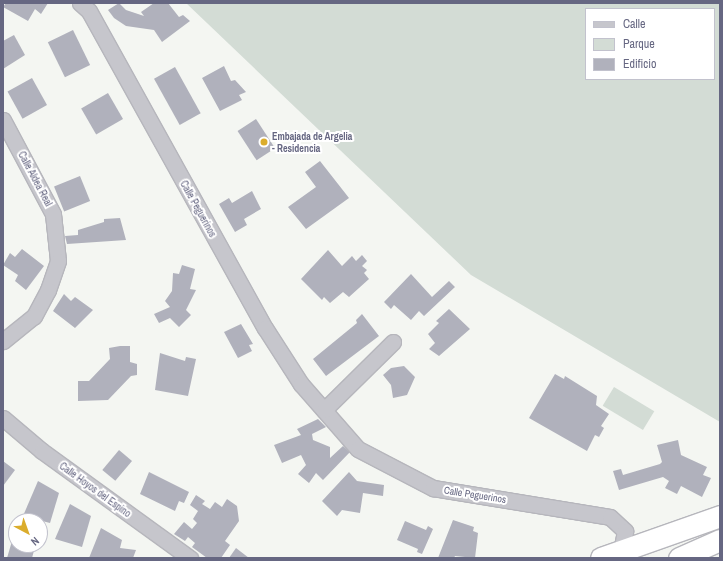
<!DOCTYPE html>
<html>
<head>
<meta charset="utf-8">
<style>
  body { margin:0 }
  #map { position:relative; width:723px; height:561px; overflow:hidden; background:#f4f6f2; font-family:"Archivo Narrow",sans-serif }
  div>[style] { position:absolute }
  .green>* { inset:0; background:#d3dcd5; transform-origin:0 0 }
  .building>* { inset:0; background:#b0b1bc; transform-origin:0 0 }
  .roads { filter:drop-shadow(1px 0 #b6b6bc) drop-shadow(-1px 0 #b6b6bc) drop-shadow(0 1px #b6b6bc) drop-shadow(0 -1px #b6b6bc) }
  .minor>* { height:15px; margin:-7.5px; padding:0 7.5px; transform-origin:7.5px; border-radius:7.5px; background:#c6c6cc }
  .highway>* { height:21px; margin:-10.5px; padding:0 10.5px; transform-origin:10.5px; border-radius:10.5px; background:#fff }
  .dots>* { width:11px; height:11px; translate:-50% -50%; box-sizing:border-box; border:2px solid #fff; border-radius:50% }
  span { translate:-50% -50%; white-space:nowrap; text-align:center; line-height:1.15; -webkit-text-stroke:4px #fff; paint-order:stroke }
  .poi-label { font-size:10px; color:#666782; font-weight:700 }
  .left { translate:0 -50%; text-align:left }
  .street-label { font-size:10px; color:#666782 }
  .frame { position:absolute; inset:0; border:4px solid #666782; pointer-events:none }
  .legend { position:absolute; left:585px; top:8px; width:130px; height:72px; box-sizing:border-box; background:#fff; border:1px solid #c2c2cd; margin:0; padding:5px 7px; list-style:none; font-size:12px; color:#666782 }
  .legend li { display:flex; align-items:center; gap:8px; height:20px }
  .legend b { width:20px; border:1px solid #c2c2cd }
  .north { position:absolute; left:8px; top:513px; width:40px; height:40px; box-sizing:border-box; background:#fff; border:1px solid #c2c2cd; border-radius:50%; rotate:139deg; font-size:11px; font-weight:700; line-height:16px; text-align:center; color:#666782 }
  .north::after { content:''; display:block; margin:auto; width:14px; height:18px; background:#dbad2c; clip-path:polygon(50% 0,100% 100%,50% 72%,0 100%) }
</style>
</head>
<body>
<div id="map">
  <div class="green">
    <i style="clip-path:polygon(evenodd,186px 3px,720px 3px,720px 422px,471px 275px,186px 3px,586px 9px,714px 9px,714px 79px,586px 79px,586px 9px)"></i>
    <i style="left:614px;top:387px;width:47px;height:22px;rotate:31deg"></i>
  </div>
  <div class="building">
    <i style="clip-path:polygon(6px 3px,48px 3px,41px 14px,35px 9px,28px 21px,3px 7px)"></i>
    <i style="clip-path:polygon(119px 3px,126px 10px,144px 16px,141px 12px,154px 3px,168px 3px,179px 17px,183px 15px,190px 21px,162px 42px,154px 30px,126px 26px,114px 18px,108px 10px)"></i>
    <i style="left:73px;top:30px;width:39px;height:28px;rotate:64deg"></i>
    <i style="clip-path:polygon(14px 35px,25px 55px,3px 69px,3px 41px)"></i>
    <i style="clip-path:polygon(224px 66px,231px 81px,235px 80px,246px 92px,239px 95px,242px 100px,220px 111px,202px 78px)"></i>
    <i style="left:175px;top:67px;width:53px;height:24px;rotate:61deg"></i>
    <i style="left:32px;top:78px;width:31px;height:28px;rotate:61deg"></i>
    <i style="left:108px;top:93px;width:30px;height:31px;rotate:60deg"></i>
    <i style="left:256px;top:119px;width:35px;height:22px;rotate:57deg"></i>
    <i style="clip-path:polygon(320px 161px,349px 198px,306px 229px,288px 207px,316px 187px,305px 172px)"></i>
    <i style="left:80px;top:176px;width:27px;height:28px;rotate:68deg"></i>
    <i style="clip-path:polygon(252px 191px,261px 209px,244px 219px,247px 225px,235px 232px,219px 204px,229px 198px,232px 203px)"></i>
    <i style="clip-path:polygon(120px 218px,126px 240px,67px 244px,65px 236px,78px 235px,78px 230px,104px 222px,104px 219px)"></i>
    <i style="clip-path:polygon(22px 249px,44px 266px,26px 290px,15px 281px,18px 275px,3px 265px,10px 253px,15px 257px)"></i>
    <i style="clip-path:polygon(328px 250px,342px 266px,352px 256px,356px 261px,362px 255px,367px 261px,362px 266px,367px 270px,364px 273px,369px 279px,349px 297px,343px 292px,330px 303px,324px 297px,322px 300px,301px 279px)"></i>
    <i style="clip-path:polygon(182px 265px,195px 269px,190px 289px,196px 290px,186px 310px,191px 315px,179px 327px,170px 318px,159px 323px,154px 314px,170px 307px,165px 301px,172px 291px,173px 273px,179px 274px)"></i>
    <i style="clip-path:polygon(411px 274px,432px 297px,449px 281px,455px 287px,424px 316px,419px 311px,411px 320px,394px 305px,391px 309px,384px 302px)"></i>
    <i style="clip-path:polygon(64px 294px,71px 301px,75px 297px,93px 310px,75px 328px,53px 311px)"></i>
    <i style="clip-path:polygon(449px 309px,470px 329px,439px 356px,429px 349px,435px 343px,428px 334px,439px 323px,436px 321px)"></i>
    <i style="clip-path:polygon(362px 314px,379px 336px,326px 376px,313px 359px,357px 323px,356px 320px)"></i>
    <i style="clip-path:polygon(241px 324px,253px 344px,249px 345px,252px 351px,238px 358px,224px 332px)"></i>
    <i style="clip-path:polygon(120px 346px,130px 346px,130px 362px,137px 364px,137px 375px,131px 376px,108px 400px,78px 401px,78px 381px,89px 381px,110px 359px,109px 348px)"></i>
    <i style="clip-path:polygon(160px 353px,185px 361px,186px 357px,196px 359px,188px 396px,155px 390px)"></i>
    <i style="clip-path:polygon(404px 366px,415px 377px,407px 395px,393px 398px,391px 385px,383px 375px,391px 368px)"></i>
    <i style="clip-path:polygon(555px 374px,564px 379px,565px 376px,597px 396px,596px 405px,609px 414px,601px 426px,604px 428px,599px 437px,595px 435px,587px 451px,529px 418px)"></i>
    <i style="clip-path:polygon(318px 419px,326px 427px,312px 434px,313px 440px,330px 447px,330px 458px,343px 446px,350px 452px,323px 480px,316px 473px,309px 483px,298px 474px,306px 465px,301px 455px,282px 463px,274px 445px,301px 435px,297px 429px)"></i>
    <i style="clip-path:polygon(678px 440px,681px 455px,707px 467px,703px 475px,711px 478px,702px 497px,681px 486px,677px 494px,665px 488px,669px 481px,663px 477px,619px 490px,613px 471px,621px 469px,623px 475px,660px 464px,662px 462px,657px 445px)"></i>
    <i style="left:119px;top:450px;width:17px;height:26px;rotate:40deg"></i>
    <i style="clip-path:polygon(3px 461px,15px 470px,3px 486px)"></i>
    <i style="clip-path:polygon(149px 472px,189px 492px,184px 503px,179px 501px,175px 511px,140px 494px)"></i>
    <i style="clip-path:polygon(349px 472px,357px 481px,384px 485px,383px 496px,363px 493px,360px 513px,342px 510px,337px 516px,322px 501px)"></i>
    <i style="clip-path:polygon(38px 481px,59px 493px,50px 523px,23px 516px)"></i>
    <i style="clip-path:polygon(196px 495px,205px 501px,202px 504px,210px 509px,215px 502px,222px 507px,227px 499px,237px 506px,239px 521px,225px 541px,230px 545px,221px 558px,207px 558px,192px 547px,195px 543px,188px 537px,185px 541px,174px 534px,184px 522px,192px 529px,197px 523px,193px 519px,198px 511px,190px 505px)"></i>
    <i style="clip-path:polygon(70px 504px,91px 516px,82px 547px,55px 539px)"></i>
    <i style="clip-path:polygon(453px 520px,474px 527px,473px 531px,478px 533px,475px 558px,455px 556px,454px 558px,438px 558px)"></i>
    <i style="clip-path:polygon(405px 521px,426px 530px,428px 526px,433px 529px,422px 554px,417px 552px,418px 549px,397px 540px)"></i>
    <i style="clip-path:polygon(101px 528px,122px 540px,120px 548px,136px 550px,133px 558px,89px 558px)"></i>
    <i style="clip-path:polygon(12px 541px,16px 542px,16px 545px,35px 547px,32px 558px,7px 558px)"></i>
    <i style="clip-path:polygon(236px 548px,249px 558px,229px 558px)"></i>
  </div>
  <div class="roads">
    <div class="minor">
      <i style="left:80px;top:3px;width:12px;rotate:42deg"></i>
      <i style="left:89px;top:11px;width:363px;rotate:61deg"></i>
      <i style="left:265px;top:328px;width:67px;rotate:57.3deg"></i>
      <i style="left:301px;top:384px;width:86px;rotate:48.8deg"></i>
      <i style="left:358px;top:449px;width:85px;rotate:27.5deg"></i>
      <i style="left:433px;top:488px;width:179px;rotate:9.3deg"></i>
      <i style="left:610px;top:517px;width:21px;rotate:43deg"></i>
      <i style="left:625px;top:531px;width:20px;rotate:101deg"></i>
      <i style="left:3px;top:120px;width:106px;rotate:62deg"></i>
      <i style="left:53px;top:214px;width:47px;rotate:83.9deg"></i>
      <i style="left:58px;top:261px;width:31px;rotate:109deg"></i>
      <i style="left:48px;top:290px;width:30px;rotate:118deg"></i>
      <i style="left:34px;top:316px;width:40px;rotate:141deg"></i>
      <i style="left:324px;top:410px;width:97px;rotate:-44.6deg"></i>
      <i style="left:3px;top:418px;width:51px;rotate:40.2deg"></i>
      <i style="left:42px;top:451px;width:183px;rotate:35.9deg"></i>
    </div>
    <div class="highway">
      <i style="left:601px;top:558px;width:126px;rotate:-19.4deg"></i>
      <i style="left:679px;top:558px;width:45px;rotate:-23.7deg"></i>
    </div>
  </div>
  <div class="dots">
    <i style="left:264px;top:142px;background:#dbad2c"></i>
  </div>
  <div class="poi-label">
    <span class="left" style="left:272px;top:142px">Embajada de Argelia<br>- Residencia</span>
  </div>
  <div class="street-label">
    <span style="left:35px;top:179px;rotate:62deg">Calle Aldea Real</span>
    <span style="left:198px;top:209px;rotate:61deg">Calle Peguerinos</span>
    <span style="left:95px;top:490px;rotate:36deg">Calle Hoyos del Espino</span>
    <span style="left:475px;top:495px;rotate:9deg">Calle Peguerinos</span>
  </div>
  <div class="frame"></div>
  <ul class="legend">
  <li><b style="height:5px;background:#c6c6cc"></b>Calle</li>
  <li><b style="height:11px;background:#d3dcd5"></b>Parque</li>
  <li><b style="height:11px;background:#b0b1bc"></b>Edificio</li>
  </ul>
  <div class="north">N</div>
</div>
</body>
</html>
